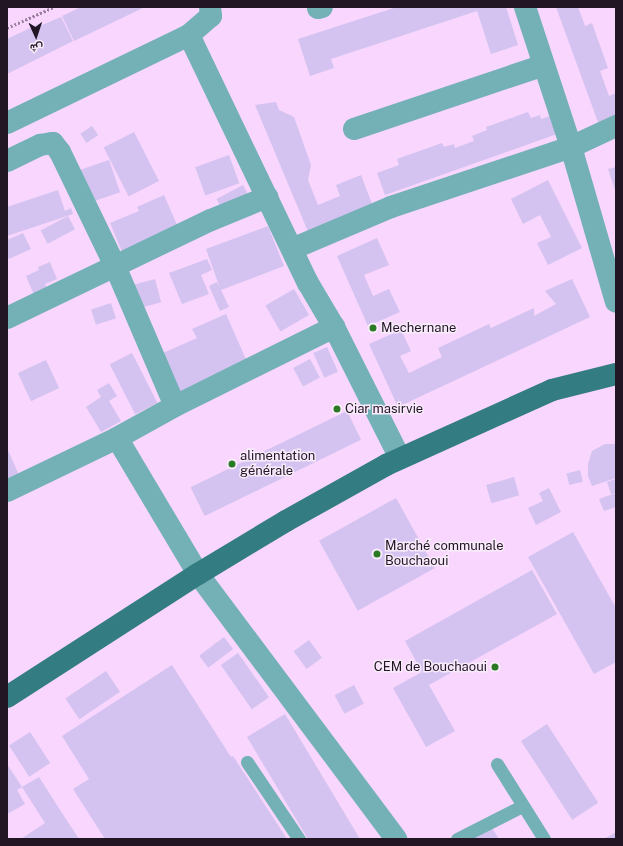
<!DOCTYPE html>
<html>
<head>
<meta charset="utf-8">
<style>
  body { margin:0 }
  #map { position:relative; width:623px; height:846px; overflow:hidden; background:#f8d6fd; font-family:"Public Sans",Vazirmatn,sans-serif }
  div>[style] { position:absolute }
  .building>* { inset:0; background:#d4c3f0; transform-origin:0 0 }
  .path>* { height:2.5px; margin-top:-1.25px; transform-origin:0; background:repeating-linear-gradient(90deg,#987f9b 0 2px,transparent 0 4px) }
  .lane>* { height:13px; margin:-6.5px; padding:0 6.5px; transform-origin:6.5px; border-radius:6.5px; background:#73b1b6 }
  .street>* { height:22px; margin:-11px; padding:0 11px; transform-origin:11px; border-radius:11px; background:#73b1b6 }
  .primary>* { height:22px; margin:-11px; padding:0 11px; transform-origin:11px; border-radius:11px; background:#337d82 }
  .dots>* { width:11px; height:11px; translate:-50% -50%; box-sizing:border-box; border:2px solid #f9ebfb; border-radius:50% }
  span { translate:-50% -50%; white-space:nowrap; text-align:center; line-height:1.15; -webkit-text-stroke:3px #f9ebfb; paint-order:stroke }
  .poi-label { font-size:13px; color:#221624 }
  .left { translate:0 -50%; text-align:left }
  .right { translate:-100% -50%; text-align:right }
  .frame { position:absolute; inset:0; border:8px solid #221624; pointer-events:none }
  .north { position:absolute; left:16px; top:16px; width:40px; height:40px; -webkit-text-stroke:3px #f9ebfb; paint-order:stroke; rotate:177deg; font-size:11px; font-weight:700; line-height:16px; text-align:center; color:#221624 }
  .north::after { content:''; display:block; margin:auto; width:14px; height:18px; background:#221624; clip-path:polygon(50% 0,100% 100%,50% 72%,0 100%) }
</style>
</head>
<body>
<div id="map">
  <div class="building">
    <i style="clip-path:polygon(78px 7px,145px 7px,74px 41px,62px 16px,79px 8px)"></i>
    <i style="clip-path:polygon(397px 7px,506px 7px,518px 45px,491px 54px,477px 11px,331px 59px,334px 68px,310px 76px,298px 39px)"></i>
    <i style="clip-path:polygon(556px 7px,578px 7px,585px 26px,592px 23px,608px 68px,600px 71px,609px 96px,616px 93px,616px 119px,599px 125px)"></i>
    <i style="clip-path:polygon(61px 17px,73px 41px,7px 74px,7px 39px,41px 23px,42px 25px)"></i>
    <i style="clip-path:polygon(276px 102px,279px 110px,294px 117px,311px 165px,308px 180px,318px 205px,340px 196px,336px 185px,361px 175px,374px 209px,309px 234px,255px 105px)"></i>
    <i style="clip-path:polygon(528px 112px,531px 118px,540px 115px,541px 119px,550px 116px,557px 134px,385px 195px,377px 173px,399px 165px,397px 159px,442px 143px,444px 147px,454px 144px,455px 148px,474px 141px,472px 136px,487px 130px,486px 127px)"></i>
    <i style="left:92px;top:126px;width:11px;height:14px;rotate:56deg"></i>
    <i style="left:134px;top:132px;width:55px;height:34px;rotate:63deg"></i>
    <i style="left:229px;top:155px;width:30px;height:36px;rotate:70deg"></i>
    <i style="left:109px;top:160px;width:34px;height:34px;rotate:71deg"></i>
    <i style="clip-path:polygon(616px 167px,616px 193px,608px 169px)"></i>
    <i style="clip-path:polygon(548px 180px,582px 248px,548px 265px,537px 243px,551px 237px,540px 215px,523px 224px,511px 199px)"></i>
    <i style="left:243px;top:185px;width:19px;height:30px;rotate:62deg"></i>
    <i style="clip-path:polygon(58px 190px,65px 211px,71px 208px,73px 214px,7px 236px,7px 207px)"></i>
    <i style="clip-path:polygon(164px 195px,178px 227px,128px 266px,110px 223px,139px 211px,137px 207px)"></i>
    <i style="left:68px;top:216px;width:15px;height:31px;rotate:62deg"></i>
    <i style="clip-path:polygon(268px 226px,284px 266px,221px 290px,229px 307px,220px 311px,209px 286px,217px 282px,220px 288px,206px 249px)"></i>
    <i style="clip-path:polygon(23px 233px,31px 249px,9px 259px,7px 254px,7px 240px)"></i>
    <i style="clip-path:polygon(377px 238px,389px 265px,364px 275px,373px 296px,389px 289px,400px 312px,368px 326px,337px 256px)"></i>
    <i style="clip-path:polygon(207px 259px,212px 270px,201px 275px,209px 294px,182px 304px,169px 273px)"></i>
    <i style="clip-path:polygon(50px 262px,57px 279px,45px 284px,47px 290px,34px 295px,26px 276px,39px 270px,38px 267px)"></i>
    <i style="left:155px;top:279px;width:24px;height:22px;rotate:75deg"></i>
    <i style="clip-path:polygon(572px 279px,590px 317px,398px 407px,369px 344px,401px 330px,411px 351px,400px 356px,409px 373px,442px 357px,438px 348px,489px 324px,491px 328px,534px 308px,534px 316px,556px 304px,545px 291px)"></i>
    <i style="left:294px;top:289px;width:30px;height:33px;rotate:60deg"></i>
    <i style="left:111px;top:303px;width:16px;height:21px;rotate:72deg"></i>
    <i style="clip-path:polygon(226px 314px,248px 364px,181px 394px,163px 353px,197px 338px,192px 329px)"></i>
    <i style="left:327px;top:347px;width:27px;height:15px;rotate:66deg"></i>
    <i style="left:132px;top:353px;width:56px;height:25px;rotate:63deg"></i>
    <i style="left:310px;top:359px;width:21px;height:19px;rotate:62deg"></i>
    <i style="left:46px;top:360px;width:31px;height:31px;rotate:65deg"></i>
    <i style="clip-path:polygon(109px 383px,117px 396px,109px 401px,121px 421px,101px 432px,86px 407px,101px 397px,97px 390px)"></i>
    <i style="left:347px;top:411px;width:32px;height:174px;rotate:64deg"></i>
    <i style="clip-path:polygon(605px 444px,616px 444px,616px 478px,592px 486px,588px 476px,588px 464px,592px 451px)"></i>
    <i style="clip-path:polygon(7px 448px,19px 475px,7px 481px)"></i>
    <i style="left:580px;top:470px;width:12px;height:14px;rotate:76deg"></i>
    <i style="left:514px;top:477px;width:19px;height:29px;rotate:74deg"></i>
    <i style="clip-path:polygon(616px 479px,616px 493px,611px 494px,607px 482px)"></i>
    <i style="clip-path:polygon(549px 488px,561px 512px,536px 525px,528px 508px,543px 501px,539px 493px)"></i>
    <i style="clip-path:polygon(616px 493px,616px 507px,604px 511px,599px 499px)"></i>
    <i style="left:396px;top:498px;width:80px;height:88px;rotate:61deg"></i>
    <i style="clip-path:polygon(573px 532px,616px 608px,616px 662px,594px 674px,528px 557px)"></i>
    <i style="clip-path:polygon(532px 570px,557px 614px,429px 685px,455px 731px,426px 747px,393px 688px,422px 672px,405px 641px)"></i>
    <i style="left:224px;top:637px;width:15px;height:31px;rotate:53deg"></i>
    <i style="left:309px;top:640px;width:22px;height:19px;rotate:54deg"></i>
    <i style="left:238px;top:653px;width:54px;height:21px;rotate:55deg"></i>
    <i style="clip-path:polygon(172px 665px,231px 757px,233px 756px,287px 839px,105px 839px,73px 789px,89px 779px,62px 736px)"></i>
    <i style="left:106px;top:671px;width:25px;height:49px;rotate:56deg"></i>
    <i style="left:354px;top:685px;width:21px;height:22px;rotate:62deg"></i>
    <i style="clip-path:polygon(285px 714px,360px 839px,308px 839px,247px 737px)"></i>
    <i style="left:547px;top:724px;width:94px;height:31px;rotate:57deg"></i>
    <i style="left:30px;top:732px;width:37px;height:25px;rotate:57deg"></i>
    <i style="clip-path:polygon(7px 764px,22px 787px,17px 790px,25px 804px,7px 814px)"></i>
    <i style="clip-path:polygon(39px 777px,62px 813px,79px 839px,21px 839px,45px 823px,22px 787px)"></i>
    <i style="clip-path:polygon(490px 825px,499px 839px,468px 839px)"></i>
    <i style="clip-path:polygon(616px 832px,616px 839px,604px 839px)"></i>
  </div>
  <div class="path">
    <i style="left:7px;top:28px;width:51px;rotate:-24.1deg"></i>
  </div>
  <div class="lane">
    <i style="left:247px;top:762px;width:93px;rotate:56deg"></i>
    <i style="left:497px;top:764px;width:89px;rotate:57.9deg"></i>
    <i style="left:457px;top:839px;width:73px;rotate:-26.9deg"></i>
  </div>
  <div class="street">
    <i style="left:525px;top:7px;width:147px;rotate:71.8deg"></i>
    <i style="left:571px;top:147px;width:161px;rotate:73.8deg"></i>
    <i style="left:318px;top:8px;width:4px;rotate:-14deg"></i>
    <i style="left:189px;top:35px;width:275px;rotate:64.4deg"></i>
    <i style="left:308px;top:283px;width:51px;rotate:59.4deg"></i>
    <i style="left:334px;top:327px;width:147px;rotate:63.3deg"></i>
    <i style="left:7px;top:123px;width:202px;rotate:-25.8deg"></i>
    <i style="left:189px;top:35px;width:29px;rotate:-41deg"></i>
    <i style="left:211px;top:16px;width:9px;rotate:-96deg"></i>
    <i style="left:354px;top:129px;width:200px;rotate:-18.6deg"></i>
    <i style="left:7px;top:161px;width:37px;rotate:-26deg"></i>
    <i style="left:40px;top:145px;width:13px;rotate:-9deg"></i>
    <i style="left:53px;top:143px;width:11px;rotate:52deg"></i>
    <i style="left:60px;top:152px;width:127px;rotate:64.2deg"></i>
    <i style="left:115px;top:266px;width:152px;rotate:66.8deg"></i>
    <i style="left:292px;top:249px;width:108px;rotate:-23deg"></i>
    <i style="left:391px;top:207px;width:190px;rotate:-18.4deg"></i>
    <i style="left:571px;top:147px;width:50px;rotate:-25deg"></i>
    <i style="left:7px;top:318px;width:226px;rotate:-25.7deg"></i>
    <i style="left:211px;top:220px;width:61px;rotate:-22.3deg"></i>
    <i style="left:117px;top:438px;width:158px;rotate:59.2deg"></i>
    <i style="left:198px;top:574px;width:331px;rotate:53.2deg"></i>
    <i style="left:7px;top:491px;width:122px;rotate:-25.7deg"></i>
    <i style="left:117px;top:438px;width:66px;rotate:-28.9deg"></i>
    <i style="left:175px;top:406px;width:178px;rotate:-26.4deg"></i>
  </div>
  <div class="primary">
    <i style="left:7px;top:697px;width:227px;rotate:-32.8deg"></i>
    <i style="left:198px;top:574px;width:103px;rotate:-31.1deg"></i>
    <i style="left:286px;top:521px;width:115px;rotate:-29.2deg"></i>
    <i style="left:386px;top:465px;width:182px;rotate:-24.3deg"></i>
    <i style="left:552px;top:390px;width:66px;rotate:-14deg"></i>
  </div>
  <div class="dots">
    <i style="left:373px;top:328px;background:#2a7923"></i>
    <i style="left:337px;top:409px;background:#2a7923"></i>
    <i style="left:232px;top:464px;background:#2a7923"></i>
    <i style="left:377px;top:554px;background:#2a7923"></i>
    <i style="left:495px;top:667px;background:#2a7923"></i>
  </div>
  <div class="poi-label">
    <span class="left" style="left:381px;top:328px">Mechernane</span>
    <span class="left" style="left:345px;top:409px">Ciar masirvie</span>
    <span class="left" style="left:240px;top:464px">alimentation<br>générale</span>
    <span class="left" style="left:385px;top:554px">Marché communale<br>Bouchaoui</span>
    <span class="right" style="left:487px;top:667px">CEM de Bouchaoui</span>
  </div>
  <div class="frame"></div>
  <div class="north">ش</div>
</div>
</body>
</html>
